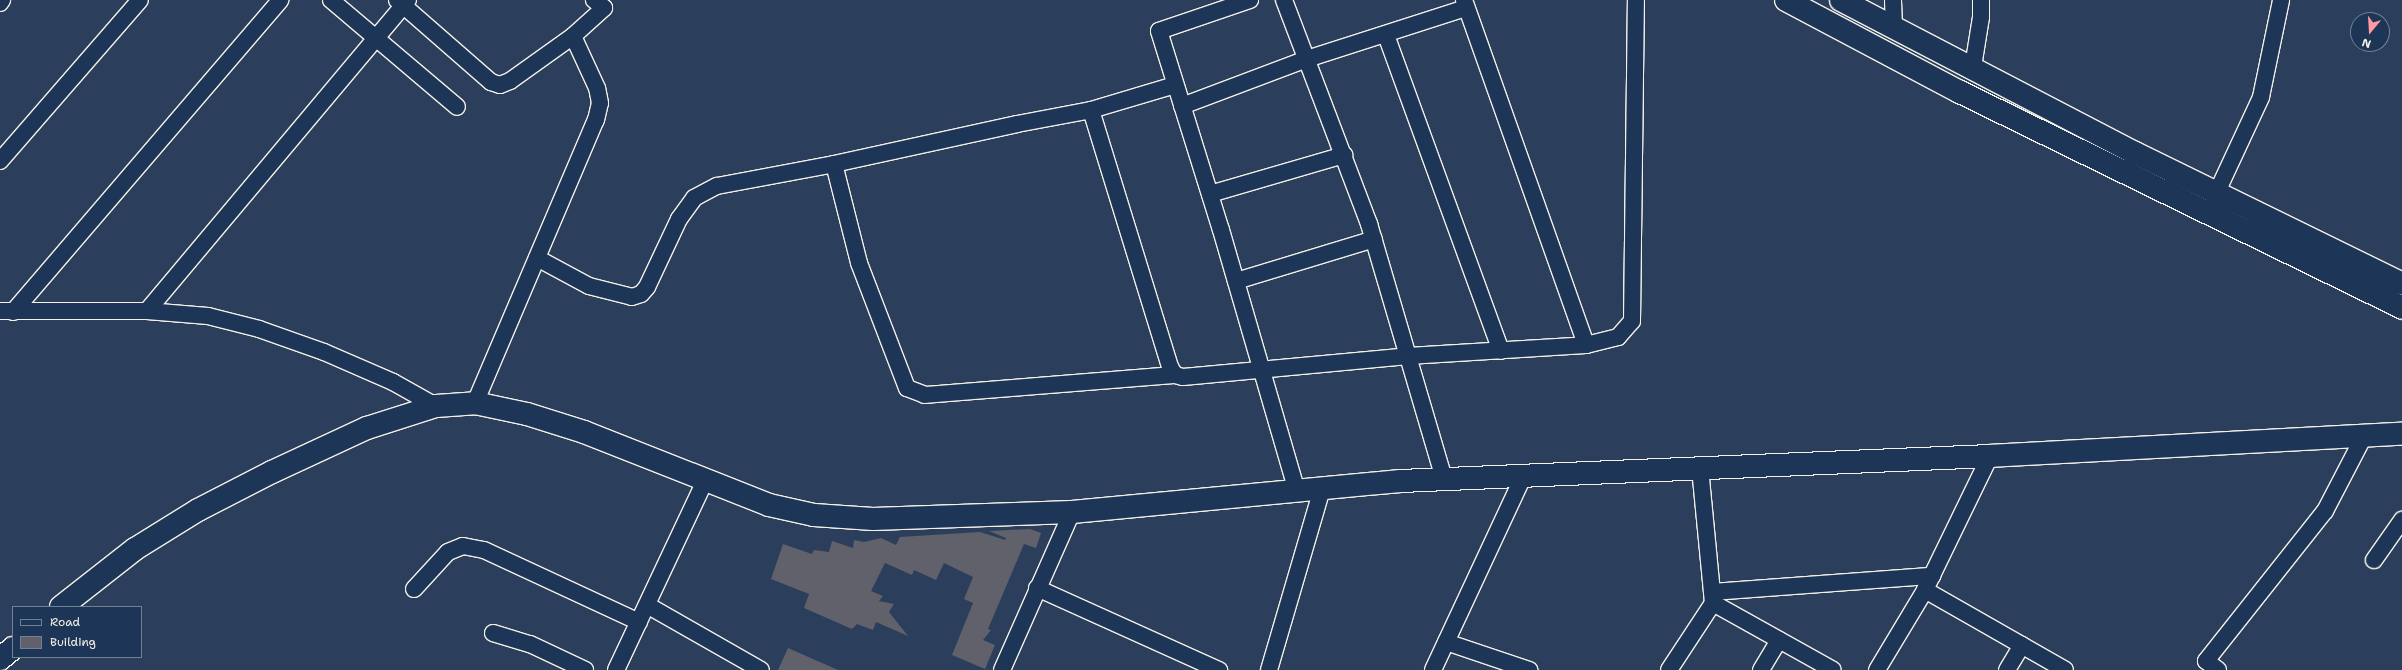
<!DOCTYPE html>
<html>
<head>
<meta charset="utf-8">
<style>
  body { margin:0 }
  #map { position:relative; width:2402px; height:670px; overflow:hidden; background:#2b3e5b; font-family:"Shantell Sans",sans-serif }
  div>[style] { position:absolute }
  .building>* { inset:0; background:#61616b }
  .roads { filter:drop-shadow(1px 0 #f4f1e8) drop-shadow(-1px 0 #f4f1e8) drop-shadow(0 1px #f4f1e8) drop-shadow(0 -1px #f4f1e8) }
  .minor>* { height:16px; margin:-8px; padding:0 8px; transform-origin:8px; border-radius:8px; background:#1d3557 }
  .secondary>* { height:22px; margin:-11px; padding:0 11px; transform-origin:11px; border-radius:11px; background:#1d3557 }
  .primary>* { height:22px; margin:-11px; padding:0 11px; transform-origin:11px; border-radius:11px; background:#1d3557 }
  span { translate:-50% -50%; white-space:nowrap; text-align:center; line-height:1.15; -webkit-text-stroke:4px #1d3557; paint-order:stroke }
  .legend { position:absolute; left:12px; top:606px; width:130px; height:52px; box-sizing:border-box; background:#1d3557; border:1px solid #738091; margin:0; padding:5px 7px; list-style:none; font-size:12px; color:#f4f1e8 }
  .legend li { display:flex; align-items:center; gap:8px; height:20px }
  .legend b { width:20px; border:1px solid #738091 }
  .north { position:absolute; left:2350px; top:12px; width:40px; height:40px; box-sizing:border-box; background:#1d3557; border:1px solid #738091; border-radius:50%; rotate:198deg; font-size:11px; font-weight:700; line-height:16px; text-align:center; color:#f4f1e8 }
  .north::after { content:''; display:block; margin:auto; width:14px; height:18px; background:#ff9aa2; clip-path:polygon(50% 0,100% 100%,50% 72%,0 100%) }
</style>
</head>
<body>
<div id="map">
  <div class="building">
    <i style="clip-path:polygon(1030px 529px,1041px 533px,1036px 548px,1024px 544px,988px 629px,991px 630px,983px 640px,995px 645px,985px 669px,952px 655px,973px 603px,964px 599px,973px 577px,944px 563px,936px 580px,914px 570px,912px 575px,885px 563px,871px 591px,883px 596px,879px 601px,894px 604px,889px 612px,908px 636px,876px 622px,873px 630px,857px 624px,852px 629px,804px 608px,809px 594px,771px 579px,783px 544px,812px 554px,814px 550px,829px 552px,832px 541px,853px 548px,854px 540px,864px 542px,881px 538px,896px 545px,900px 537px,980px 532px,1005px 540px,1006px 538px,989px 531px)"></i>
    <i style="clip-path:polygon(788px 648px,838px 670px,778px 670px)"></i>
  </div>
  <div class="roads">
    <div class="minor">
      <i style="left:331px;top:0;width:165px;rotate:40.3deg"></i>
      <i style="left:397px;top:0;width:125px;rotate:41.1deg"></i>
      <i style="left:491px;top:82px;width:9px;rotate:18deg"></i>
      <i style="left:500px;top:85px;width:11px;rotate:-22deg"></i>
      <i style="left:510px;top:81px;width:77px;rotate:-35.5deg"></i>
      <i style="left:1250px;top:0;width:96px;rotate:161.2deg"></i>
      <i style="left:1159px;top:31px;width:208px;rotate:72.7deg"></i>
      <i style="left:1221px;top:230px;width:272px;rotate:73.8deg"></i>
      <i style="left:1284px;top:0;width:240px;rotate:69.2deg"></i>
      <i style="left:1369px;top:224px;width:266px;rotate:73.6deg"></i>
      <i style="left:1464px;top:0;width:366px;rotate:70.5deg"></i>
      <i style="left:1893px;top:0;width:27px;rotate:88deg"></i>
      <i style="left:0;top:3px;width:4px;rotate:-56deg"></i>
      <i style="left:1386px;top:35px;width:336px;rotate:70deg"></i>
      <i style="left:1973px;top:67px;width:51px;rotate:-80.9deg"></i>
      <i style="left:1981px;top:17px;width:17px;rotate:-90deg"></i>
      <i style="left:1175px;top:85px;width:88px;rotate:163.4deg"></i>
      <i style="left:1091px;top:110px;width:269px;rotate:72.9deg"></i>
      <i style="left:1170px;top:367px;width:9px;rotate:58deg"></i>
      <i style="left:1175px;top:375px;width:8px;rotate:14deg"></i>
      <i style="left:1183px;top:377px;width:226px;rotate:-5.3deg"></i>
      <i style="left:1408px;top:356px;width:178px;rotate:-3.5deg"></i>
      <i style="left:1586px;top:345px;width:33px;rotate:-14deg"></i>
      <i style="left:1618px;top:337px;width:21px;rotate:-49deg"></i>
      <i style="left:1632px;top:321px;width:321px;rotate:-89.3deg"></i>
      <i style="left:1182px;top:106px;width:134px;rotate:-20.6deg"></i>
      <i style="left:1307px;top:59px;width:167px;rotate:-17.8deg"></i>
      <i style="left:0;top:161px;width:213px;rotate:-49deg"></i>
      <i style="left:834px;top:164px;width:102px;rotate:75.8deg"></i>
      <i style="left:859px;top:263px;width:134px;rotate:69deg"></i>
      <i style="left:907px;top:388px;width:19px;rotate:21deg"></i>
      <i style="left:925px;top:395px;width:251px;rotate:-4.6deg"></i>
      <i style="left:2217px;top:192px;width:105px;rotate:-65.1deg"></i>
      <i style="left:2261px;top:97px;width:99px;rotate:-78.3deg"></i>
      <i style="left:1210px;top:194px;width:140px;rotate:-16.2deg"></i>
      <i style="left:537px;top:258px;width:59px;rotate:28.3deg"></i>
      <i style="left:589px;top:286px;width:44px;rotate:14.3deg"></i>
      <i style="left:632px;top:297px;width:9px;rotate:-18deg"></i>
      <i style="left:641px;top:294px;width:9px;rotate:-49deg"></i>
      <i style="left:647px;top:287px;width:75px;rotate:-64.8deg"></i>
      <i style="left:679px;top:219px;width:26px;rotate:-54deg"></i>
      <i style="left:694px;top:198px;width:26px;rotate:-28deg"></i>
      <i style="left:717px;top:186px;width:119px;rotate:-10.6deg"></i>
      <i style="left:834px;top:164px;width:187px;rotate:-12.3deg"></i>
      <i style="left:1017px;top:124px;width:75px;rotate:-10.7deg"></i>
      <i style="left:1236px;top:281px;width:144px;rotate:-16.9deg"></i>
      <i style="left:0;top:311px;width:147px"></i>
      <i style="left:147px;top:311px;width:61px;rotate:4.7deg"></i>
      <i style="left:208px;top:316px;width:53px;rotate:14.3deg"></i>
      <i style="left:259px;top:329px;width:69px;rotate:19.5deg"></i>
      <i style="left:324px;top:352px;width:75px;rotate:23.5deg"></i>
      <i style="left:393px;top:382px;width:49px;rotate:29.2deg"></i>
      <i style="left:147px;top:311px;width:406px;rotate:-50deg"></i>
      <i style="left:13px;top:312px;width:411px;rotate:-49.4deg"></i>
      <i style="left:475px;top:403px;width:308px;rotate:-66.9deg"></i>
      <i style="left:596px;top:120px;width:17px;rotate:-77deg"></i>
      <i style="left:600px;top:103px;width:15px;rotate:-101deg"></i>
      <i style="left:597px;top:88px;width:57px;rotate:-114.8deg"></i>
      <i style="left:573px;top:36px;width:42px;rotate:-42.1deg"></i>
      <i style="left:604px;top:8px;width:13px;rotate:-141deg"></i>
      <i style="left:1990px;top:456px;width:149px;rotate:115.9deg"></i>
      <i style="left:1925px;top:590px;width:161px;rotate:29.7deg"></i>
      <i style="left:1700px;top:468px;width:136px;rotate:84.5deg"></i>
      <i style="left:1713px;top:603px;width:137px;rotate:29.2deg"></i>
      <i style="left:2374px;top:560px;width:49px;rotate:-55deg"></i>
      <i style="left:1037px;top:588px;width:200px;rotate:24.3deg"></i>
      <i style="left:414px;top:589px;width:50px;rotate:-47.4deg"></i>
      <i style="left:448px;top:552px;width:16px;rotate:-22deg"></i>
      <i style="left:463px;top:546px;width:21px;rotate:11deg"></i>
      <i style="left:484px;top:550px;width:171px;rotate:24.9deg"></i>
      <i style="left:1712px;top:592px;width:221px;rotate:-4.2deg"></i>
      <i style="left:647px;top:605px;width:131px;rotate:29.7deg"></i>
      <i style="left:493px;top:633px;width:39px;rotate:17deg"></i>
      <i style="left:530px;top:644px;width:61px;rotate:25.3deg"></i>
      <i style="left:1446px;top:642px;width:88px;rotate:18.6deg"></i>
      <i style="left:616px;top:670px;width:209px;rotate:-64.8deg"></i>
      <i style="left:1002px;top:670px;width:173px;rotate:-66.1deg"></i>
      <i style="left:1269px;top:670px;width:189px;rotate:-73.7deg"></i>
      <i style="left:1433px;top:670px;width:215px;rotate:-65deg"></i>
      <i style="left:1669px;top:670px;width:80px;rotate:-56.7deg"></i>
      <i style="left:1761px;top:670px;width:35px;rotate:-59deg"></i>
      <i style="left:1877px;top:670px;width:93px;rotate:-59deg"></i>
      <i style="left:2007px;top:670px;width:29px;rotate:-59deg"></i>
      <i style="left:2218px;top:670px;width:15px;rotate:-143deg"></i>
      <i style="left:2206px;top:661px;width:191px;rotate:-51.6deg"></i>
      <i style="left:2325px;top:511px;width:87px;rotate:-62.5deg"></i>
    </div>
    <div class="secondary">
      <i style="left:61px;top:607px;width:94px;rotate:-38.1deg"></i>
      <i style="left:135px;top:549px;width:74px;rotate:-31.8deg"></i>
      <i style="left:198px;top:510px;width:83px;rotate:-27.2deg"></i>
      <i style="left:272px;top:472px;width:105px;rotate:-24.9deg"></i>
      <i style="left:367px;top:428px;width:72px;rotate:-17.7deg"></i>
      <i style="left:436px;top:406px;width:39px;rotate:-4deg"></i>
      <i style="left:475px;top:403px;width:53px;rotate:11.9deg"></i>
      <i style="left:527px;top:414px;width:60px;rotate:17.5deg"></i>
      <i style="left:584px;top:432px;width:199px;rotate:21.5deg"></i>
      <i style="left:769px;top:505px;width:46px;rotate:12.5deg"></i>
      <i style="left:814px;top:515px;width:59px;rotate:3.9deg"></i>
      <i style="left:873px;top:519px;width:199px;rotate:-2deg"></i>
      <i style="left:1072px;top:512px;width:330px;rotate:-5.4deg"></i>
      <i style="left:1401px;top:481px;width:590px;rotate:-2.43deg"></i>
      <i style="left:1990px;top:456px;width:413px;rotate:-3.1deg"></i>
      <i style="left:0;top:659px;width:17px;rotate:-40deg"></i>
    </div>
    <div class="primary">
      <i style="left:1786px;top:0;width:197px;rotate:27.9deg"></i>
      <i style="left:1960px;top:92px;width:492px;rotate:26deg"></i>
      <i style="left:1841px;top:0;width:331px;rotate:27.5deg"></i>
      <i style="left:2135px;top:153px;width:297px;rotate:26.1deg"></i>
    </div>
  </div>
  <ul class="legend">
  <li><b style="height:5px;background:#1d3557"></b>Road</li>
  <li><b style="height:11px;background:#61616b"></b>Building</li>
  </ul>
  <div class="north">N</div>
</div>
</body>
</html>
